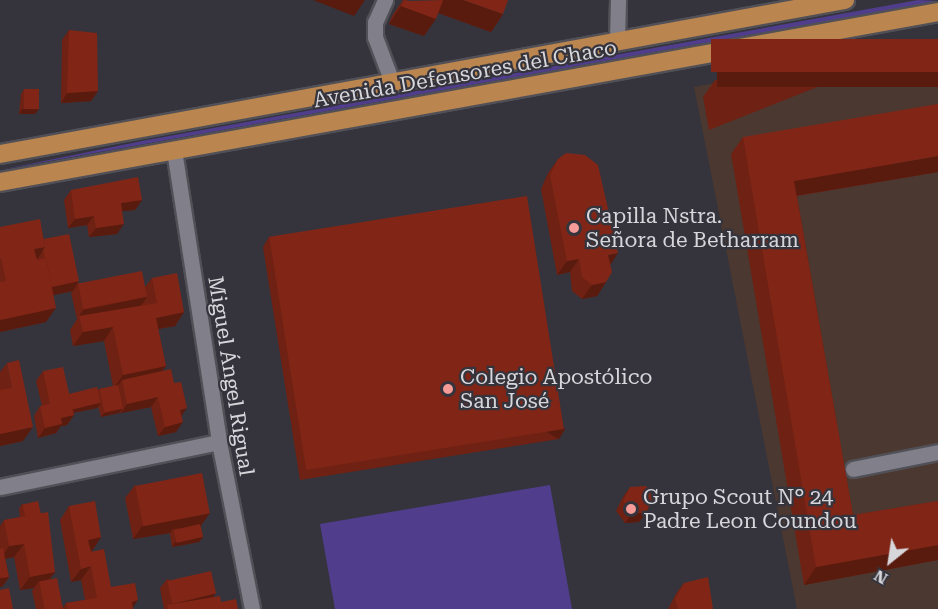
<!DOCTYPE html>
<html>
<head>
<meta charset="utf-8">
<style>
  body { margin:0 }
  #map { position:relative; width:938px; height:609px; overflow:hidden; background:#35343d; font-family:"Roboto Serif",serif }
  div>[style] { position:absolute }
  .commercial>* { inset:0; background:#4b3830 }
  .green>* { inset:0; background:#503e8c }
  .roads { filter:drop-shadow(2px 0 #515057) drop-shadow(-2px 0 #515057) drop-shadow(0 2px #515057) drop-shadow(0 -2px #515057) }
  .minor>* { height:15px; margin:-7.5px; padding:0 7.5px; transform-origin:7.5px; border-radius:7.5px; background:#81808a }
  .highway>* { height:18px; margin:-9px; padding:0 9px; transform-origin:9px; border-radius:9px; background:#ba854e }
  .wall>* { inset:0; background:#6f2113 }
  .shaded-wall>* { inset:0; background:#5a1b0f; transform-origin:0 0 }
  .building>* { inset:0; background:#812616; transform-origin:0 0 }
  .dots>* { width:16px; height:16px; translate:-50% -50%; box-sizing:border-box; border:3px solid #35343d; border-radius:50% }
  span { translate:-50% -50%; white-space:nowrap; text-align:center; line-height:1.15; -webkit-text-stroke:4.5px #35343d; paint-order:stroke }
  .street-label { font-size:21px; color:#d6d6db }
  .poi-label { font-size:21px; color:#d6d6db }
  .left { translate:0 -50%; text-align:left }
  .north { position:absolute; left:860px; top:531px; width:60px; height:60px; -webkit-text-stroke:4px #35343d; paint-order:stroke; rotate:210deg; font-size:16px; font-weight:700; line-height:24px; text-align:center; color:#d6d6db }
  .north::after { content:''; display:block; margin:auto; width:21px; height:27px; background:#d6d6db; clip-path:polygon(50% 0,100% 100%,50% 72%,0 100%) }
</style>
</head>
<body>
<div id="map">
  <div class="commercial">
    <i style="clip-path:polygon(938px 41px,938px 609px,797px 609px,694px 87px)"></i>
  </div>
  <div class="green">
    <i style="clip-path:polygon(918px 0,938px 1px,0 170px,147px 140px)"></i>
    <i style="clip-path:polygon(550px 485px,572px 609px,335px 609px,320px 524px)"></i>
  </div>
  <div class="roads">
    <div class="minor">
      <i style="left:385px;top:0;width:24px;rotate:114deg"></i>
      <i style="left:375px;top:22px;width:15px;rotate:90deg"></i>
      <i style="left:375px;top:37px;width:48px;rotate:69.3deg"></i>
      <i style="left:617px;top:41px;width:41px;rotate:-88.6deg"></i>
      <i style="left:174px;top:150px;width:295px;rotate:81.2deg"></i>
      <i style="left:219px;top:442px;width:170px;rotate:78.8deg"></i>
      <i style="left:853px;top:469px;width:87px;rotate:-11.3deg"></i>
      <i style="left:0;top:487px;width:224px;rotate:-11.6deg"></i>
    </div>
    <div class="highway">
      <i style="left:0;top:154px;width:859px;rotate:-10.33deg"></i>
      <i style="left:0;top:182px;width:953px;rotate:-10.27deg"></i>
    </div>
  </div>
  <div class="wall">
    <i style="clip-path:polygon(403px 0,503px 14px,491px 32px,438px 13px,424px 36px,389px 24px,392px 16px)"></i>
    <i style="clip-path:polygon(69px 30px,98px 91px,91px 101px,61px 103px,62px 40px)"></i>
    <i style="clip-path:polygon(938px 39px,709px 130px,703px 97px,715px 80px)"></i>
    <i style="clip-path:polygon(24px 89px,35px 114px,19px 114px,21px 94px)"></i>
    <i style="clip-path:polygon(743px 137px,938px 172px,797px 196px,853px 515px,938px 501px,938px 560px,804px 585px,731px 154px)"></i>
    <i style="clip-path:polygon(558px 159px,610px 264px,606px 282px,597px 296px,582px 299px,572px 291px,570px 272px,557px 275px,541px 189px,548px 173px)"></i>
    <i style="clip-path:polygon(71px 190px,142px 200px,135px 210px,122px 211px,117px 234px,89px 237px,87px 225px,68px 228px,64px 200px)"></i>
    <i style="clip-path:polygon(0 227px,44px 239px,78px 283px,145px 287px,152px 278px,184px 312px,175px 326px,158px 329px,166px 366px,162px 371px,182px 416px,176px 432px,158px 436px,151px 407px,121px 413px,120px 412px,119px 413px,101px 417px,98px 406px,97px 408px,73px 413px,74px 415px,67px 425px,61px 426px,56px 433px,38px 438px,34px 416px,40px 406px,42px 406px,36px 381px,43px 371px,69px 394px,98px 390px,99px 389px,113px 386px,104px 341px,73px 346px,70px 330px,77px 319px,71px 293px,73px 291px,53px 295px,46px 322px,0 332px)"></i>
    <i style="clip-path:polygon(269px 237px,565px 429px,559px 439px,300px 480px,263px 247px)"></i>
    <i style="clip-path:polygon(7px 363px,23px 441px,0 446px,0 372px)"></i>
    <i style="clip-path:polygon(135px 485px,201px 527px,203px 537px,199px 542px,172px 547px,170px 534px,170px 533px,133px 539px,125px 498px)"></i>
    <i style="clip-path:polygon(630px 487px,646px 513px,639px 522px,625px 523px,616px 511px,623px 497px)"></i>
    <i style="clip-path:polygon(22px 504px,41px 514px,55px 572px,50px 579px,63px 608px,66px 603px,85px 600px,81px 580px,71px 582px,60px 520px,69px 506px,101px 537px,92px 551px,111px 587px,133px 609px,36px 609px,32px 591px,34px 588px,20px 590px,14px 557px,5px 559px,9px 577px,2px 587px,0 587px,0 526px,4px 520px,20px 517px,19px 509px)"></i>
    <i style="clip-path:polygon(167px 579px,213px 597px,221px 602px,238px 609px,164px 609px,160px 588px)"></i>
    <i style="clip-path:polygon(684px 583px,713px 609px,668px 609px,677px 592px)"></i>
  </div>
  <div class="shaded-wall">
    <i style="clip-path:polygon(313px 0,365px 0,354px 16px)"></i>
    <i style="clip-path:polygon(440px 0,463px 0,503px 14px,491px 32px,433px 11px)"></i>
    <i style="clip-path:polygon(401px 6px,436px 19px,424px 36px,389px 24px)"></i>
    <i style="left:938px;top:72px;width:15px;height:221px;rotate:90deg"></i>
    <i style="clip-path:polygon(98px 91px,91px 101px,61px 103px,67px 93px)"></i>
    <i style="clip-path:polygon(22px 109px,39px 109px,35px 114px,19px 114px)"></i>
    <i style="clip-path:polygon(938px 156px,938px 172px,782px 198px,794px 181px)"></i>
    <i style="clip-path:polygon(142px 200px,135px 210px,114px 212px,121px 203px)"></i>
    <i style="clip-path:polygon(94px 216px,87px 225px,68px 228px,75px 219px)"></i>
    <i style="clip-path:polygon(124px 224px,117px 234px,89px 237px,96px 228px)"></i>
    <i style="clip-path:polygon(45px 247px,36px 261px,34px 249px)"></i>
    <i style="clip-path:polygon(618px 253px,609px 267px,608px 255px)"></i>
    <i style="clip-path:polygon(579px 259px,570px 272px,557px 275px,567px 261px)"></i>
    <i style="clip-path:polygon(79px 281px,73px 291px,44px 297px,51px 287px)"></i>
    <i style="clip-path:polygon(606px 282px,597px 296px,582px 299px,592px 285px)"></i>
    <i style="clip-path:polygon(147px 297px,140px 307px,79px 316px,77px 319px,83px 310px)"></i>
    <i style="clip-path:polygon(56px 308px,46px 322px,0 332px,0 320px)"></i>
    <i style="clip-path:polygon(184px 312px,175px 326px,146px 331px,156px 318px)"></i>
    <i style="clip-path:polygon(113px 327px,104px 341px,73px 346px,83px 332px)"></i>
    <i style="clip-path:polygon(166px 366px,156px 380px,122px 380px,116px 388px,113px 389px,123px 375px)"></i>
    <i style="clip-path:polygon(158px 397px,151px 407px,121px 413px,127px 404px)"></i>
    <i style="clip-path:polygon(101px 403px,97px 408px,67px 414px,71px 409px)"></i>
    <i style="clip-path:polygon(123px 408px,119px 413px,101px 417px,104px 413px)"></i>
    <i style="clip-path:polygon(187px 408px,180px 418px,180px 410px)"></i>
    <i style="clip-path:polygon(74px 415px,67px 425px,61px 426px,56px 433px,38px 438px,45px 428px,61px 418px)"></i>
    <i style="clip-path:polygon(183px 422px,176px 432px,158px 436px,165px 427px)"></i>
    <i style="clip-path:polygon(33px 427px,23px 441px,0 446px,0 434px)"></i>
    <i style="left:565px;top:429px;width:12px;height:261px;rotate:121deg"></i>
    <i style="clip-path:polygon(210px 513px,200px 527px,173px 529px,170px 533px,133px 539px,142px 526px)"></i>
    <i style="clip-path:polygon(632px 513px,646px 513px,639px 522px,625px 523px)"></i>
    <i style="clip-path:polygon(101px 537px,92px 551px,79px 554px,88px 540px)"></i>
    <i style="clip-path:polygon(203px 537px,199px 542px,172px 547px,175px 542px)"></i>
    <i style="clip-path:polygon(24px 544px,14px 557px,0 560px,9px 546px)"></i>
    <i style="clip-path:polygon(938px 545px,938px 560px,804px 585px,816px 567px)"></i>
    <i style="clip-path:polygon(91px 566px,81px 580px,71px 582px,81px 569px)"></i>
    <i style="clip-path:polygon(55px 572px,45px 586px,39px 581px,34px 588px,20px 590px,30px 577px)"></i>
    <i style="clip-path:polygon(9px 577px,2px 587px,0 587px,0 578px)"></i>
    <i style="clip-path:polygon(216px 593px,209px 603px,172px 605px)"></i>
    <i style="clip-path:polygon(138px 600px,132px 609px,132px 602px)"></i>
  </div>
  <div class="building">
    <i style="clip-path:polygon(404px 0,410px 1px,443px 0,436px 19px,401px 6px)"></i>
    <i style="clip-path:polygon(463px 0,508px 0,503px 14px)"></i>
    <i style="clip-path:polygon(69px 30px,97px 33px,98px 91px,67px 93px)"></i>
    <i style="left:938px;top:39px;width:33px;height:227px;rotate:90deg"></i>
    <i style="left:24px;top:89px;width:15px;height:20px"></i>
    <i style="clip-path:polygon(938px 104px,938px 156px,794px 181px,853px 515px,938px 501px,938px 545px,816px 567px,743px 137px)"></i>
    <i style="clip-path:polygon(566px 153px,585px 155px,598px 165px,618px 253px,608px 255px,612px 272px,606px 282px,592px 285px,582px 277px,579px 259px,567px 261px,550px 175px,558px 159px)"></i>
    <i style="clip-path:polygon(138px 177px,142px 200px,121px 203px,124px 224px,96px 228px,94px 216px,75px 219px,71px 190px)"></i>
    <i style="left:527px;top:196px;width:236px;height:261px;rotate:81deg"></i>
    <i style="clip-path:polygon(40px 219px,45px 247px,34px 249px,37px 260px,46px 258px,56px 308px,0 320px,0 282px,6px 281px,1px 258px,0 258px,0 227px)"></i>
    <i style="clip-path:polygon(69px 234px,79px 281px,52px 287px,46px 258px,45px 259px,43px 250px,45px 247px,44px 239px)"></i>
    <i style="left:142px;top:271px;width:26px;height:65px;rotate:79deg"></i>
    <i style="clip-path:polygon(177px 273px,184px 312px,156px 318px,166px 366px,123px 375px,113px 327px,124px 325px,83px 332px,79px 316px,157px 303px,152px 278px)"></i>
    <i style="clip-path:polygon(19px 360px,33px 427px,0 434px,0 390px,12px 388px,7px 363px)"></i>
    <i style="clip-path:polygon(63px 367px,74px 415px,61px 418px,62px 424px,45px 428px,40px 406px,50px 404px,43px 371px)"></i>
    <i style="clip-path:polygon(171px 369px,174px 383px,181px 382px,187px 408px,180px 410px,183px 422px,165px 427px,158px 397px,127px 404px,122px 380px)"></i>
    <i style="left:118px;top:385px;width:24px;height:19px;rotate:78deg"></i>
    <i style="left:97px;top:387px;width:16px;height:29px;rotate:76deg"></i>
    <i style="left:202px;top:473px;width:41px;height:68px;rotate:79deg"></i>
    <i style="clip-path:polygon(646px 486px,653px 498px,646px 513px,632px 513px,623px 501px,630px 487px)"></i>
    <i style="left:38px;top:501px;width:13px;height:16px;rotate:77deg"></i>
    <i style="clip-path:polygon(95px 501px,101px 537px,88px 540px,91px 552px,104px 549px,111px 587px,135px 583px,138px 600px,132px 602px,133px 609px,68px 609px,66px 603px,97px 598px,91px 566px,81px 569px,69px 506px)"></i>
    <i style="clip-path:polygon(48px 512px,55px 572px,30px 577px,24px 544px,9px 546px,4px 520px)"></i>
    <i style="left:200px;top:524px;width:13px;height:27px;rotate:77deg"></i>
    <i style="clip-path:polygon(3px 548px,9px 577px,0 578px,0 549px)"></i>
    <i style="left:211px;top:571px;width:23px;height:45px;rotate:77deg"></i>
    <i style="clip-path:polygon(708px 577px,713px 609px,678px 609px,675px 599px,684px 583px)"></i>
    <i style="left:57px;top:578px;width:32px;height:18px;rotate:79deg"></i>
    <i style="clip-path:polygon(9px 588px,13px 609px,0 609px,0 590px)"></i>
    <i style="clip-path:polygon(220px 596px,221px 602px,236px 599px,238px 609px,168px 609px,167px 605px)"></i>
  </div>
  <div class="dots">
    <i style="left:574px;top:228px;background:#f59b98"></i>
    <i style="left:448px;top:389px;background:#f59b98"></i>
    <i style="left:631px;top:509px;background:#f59b98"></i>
  </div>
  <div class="street-label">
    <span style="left:465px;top:74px;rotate:-10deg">Avenida Defensores del Chaco</span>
    <span style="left:231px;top:376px;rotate:81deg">Miguel Ángel Rigual</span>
  </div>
  <div class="poi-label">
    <span class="left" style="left:586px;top:228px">Capilla Nstra.<br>Señora de Betharram</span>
    <span class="left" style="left:460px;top:389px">Colegio Apostólico<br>San José</span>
    <span class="left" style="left:643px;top:509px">Grupo Scout N° 24<br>Padre Leon Coundou</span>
  </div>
  <div class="north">N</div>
</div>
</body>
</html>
